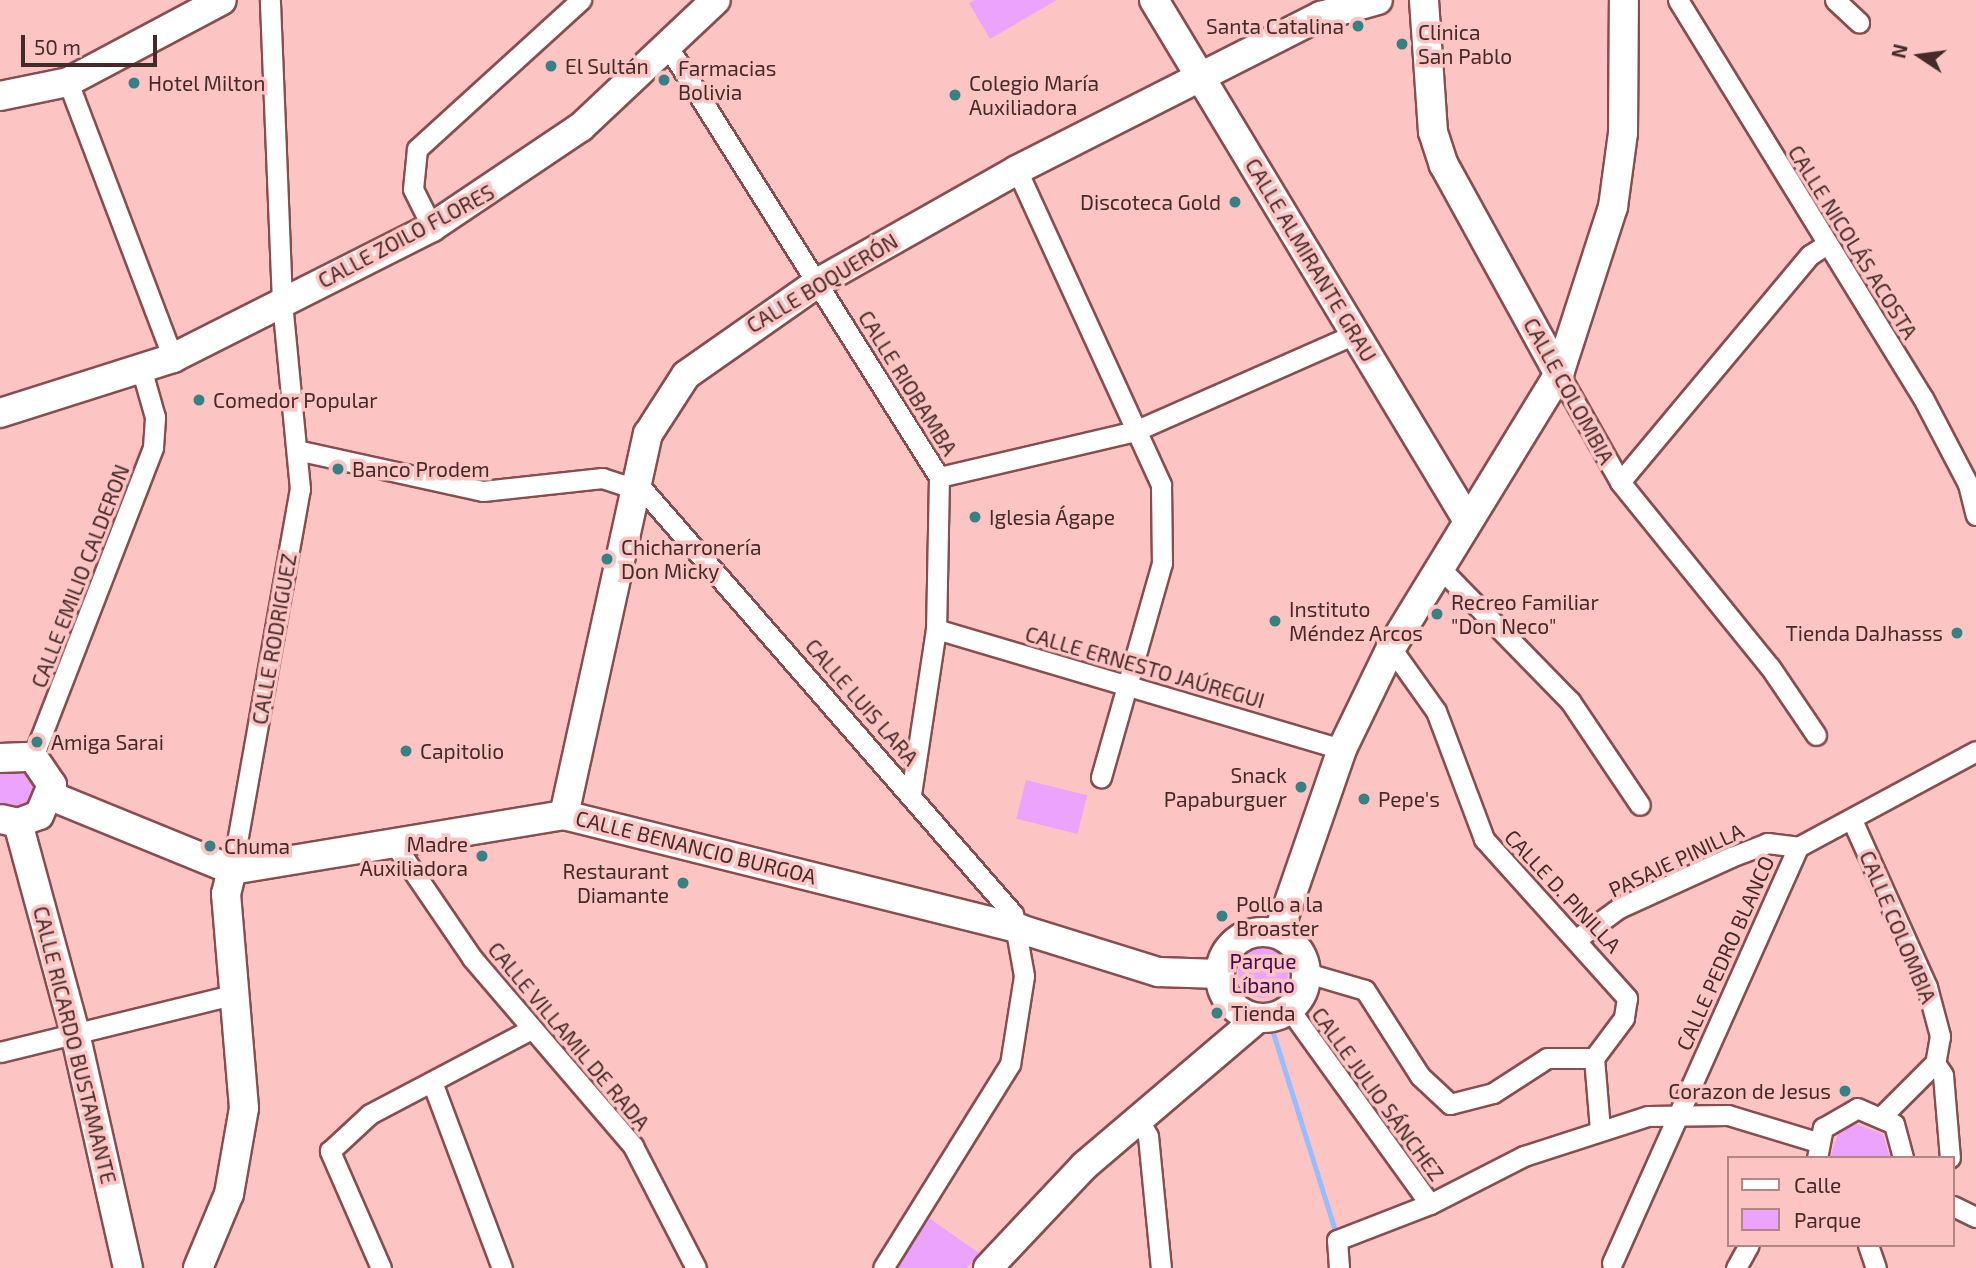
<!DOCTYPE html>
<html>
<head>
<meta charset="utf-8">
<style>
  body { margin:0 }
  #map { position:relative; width:1976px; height:1268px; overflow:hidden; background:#fcc4c3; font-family:"Exo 2",sans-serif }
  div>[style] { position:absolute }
  .green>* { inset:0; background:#eba3fd; transform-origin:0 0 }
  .round { border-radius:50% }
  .stream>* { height:5px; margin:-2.5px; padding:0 2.5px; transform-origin:2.5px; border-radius:2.5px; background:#96beff }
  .roads { filter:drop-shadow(2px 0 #884d4e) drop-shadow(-2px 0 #884d4e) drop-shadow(0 2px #884d4e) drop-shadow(0 -2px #884d4e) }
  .street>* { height:19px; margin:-9.5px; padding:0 9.5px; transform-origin:9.5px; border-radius:9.5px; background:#fff }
  .secondary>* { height:28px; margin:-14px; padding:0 14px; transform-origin:14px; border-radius:14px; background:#fff }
  .secondary>.ring { margin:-14px; padding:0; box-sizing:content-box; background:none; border:28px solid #fff; border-radius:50% }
  .dots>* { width:19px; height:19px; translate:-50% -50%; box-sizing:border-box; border:4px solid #fcc4c3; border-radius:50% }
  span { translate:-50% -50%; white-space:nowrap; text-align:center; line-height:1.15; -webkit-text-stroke:7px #fcc4c3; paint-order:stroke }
  .poi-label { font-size:21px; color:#452a2a }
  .right { translate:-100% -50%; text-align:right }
  .left { translate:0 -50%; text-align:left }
  .street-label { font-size:21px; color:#452a2a }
  .park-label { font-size:21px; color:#420b4e }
  .legend { position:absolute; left:1727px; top:1156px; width:228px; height:91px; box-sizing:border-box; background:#fcc4c3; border:2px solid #b38686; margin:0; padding:9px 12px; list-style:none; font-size:21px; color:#452a2a }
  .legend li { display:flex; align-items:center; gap:14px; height:35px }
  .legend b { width:35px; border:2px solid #b38686 }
  .north { position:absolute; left:1885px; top:21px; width:70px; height:70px; -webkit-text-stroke:5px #fcc4c3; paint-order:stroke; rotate:283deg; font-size:19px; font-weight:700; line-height:28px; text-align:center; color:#452a2a }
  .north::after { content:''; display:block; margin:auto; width:24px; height:32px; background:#452a2a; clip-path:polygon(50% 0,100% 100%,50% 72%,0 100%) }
  .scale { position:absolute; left:21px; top:35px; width:136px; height:32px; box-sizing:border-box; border:4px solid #452a2a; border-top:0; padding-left:9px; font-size:21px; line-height:24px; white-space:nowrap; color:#452a2a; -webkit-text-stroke:5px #fcc4c3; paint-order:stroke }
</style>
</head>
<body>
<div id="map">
  <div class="green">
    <i style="clip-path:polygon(975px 0,1057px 0,990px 39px,969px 3px)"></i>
    <i style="clip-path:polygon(25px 765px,42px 790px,22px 813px,0 806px,0 771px)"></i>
    <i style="left:1026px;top:780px;width:63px;height:40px;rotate:14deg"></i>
    <i class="round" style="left:1238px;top:948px;width:50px;height:50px"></i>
    <i style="clip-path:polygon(1856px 1124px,1883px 1134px,1890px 1158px,1830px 1158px,1838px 1133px)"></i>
    <i style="clip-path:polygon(926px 1216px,979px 1253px,967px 1268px,892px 1268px)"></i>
  </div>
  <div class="stream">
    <i style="left:1269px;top:1020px;width:227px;rotate:72.6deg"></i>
  </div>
  <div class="roads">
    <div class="street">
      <i style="left:1678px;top:0;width:467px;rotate:58.4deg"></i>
      <i style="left:1923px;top:398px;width:97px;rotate:62.4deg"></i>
      <i style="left:1968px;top:484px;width:32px;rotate:76deg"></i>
      <i style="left:1835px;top:0;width:33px;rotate:43deg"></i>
      <i style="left:667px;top:45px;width:510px;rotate:57.8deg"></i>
      <i style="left:939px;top:477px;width:152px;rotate:91.1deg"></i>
      <i style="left:936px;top:629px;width:167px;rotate:98.6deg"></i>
      <i style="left:68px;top:82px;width:295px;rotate:69.2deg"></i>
      <i style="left:1017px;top:170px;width:346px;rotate:65.4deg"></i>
      <i style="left:1161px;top:485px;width:78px;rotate:89.3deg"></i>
      <i style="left:1162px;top:563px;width:223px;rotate:105.9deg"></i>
      <i style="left:432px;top:227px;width:42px;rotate:-116.6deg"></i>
      <i style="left:413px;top:189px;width:40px;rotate:-84.3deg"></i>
      <i style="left:417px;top:149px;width:222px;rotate:-42.3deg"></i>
      <i style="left:1559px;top:374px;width:124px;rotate:60.5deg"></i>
      <i style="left:1620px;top:482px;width:238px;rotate:51deg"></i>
      <i style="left:1770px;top:667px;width:82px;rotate:55.9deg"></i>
      <i style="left:301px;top:451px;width:186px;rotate:12.4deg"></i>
      <i style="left:483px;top:491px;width:120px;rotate:-6.2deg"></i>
      <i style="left:602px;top:478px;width:45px;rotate:18deg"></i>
      <i style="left:645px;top:492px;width:560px;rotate:48.91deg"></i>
      <i style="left:1013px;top:914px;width:63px;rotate:79.9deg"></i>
      <i style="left:1024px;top:976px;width:89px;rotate:99deg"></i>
      <i style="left:1010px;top:1064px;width:240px;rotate:121.9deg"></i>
      <i style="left:939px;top:477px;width:201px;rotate:-13.2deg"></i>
      <i style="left:1135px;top:431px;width:240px;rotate:-23.8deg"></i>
      <i style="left:1620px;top:482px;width:296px;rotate:-50.1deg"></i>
      <i style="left:1810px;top:255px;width:20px;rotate:-33deg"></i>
      <i style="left:1440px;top:568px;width:186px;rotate:45.7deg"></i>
      <i style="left:1570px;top:701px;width:125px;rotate:56.1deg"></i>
      <i style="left:936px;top:629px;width:423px;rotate:16.5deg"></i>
      <i style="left:1391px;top:648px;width:77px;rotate:54.5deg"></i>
      <i style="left:1436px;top:711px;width:137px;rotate:69.4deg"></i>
      <i style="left:1484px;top:839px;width:214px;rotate:48deg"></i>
      <i style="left:1627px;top:998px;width:20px;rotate:99deg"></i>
      <i style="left:1624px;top:1018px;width:50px;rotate:126.9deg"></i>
      <i style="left:1594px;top:1058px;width:72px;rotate:85.2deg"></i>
      <i style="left:33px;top:757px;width:332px;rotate:-68.8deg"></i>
      <i style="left:153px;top:447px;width:30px;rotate:-86deg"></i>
      <i style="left:155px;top:417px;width:51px;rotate:-105.9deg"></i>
      <i style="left:1852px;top:820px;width:183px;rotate:65.8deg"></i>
      <i style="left:1927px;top:987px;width:51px;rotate:75.1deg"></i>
      <i style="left:1940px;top:1036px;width:27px;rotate:100deg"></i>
      <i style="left:1935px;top:1063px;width:74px;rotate:135deg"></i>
      <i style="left:393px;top:842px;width:140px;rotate:55.7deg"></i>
      <i style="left:472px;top:958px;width:248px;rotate:49.4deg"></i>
      <i style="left:633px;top:1146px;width:137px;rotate:62.7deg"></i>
      <i style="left:232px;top:870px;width:387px;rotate:-79.9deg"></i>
      <i style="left:300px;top:489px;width:188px;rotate:-95.5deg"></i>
      <i style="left:282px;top:302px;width:302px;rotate:-92.3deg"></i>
      <i style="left:1578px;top:938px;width:51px;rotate:-36.2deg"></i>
      <i style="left:1619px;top:908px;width:123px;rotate:-24.5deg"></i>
      <i style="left:1731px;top:857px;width:39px;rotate:-21deg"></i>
      <i style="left:1767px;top:843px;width:31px;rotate:7deg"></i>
      <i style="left:1307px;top:973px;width:60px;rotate:16.3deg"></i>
      <i style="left:1365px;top:990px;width:102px;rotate:57.4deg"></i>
      <i style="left:1420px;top:1076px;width:41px;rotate:43deg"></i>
      <i style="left:1450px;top:1104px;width:44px;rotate:-14.3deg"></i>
      <i style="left:1493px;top:1093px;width:64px;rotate:-32.9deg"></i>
      <i style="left:1547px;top:1058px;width:47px"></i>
      <i style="left:1290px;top:1010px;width:239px;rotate:54.2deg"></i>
      <i style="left:0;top:1052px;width:243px;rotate:-13.8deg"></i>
      <i style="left:1935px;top:1063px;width:14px;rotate:56deg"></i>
      <i style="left:1943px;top:1075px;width:83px;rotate:85.2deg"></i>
      <i style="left:432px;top:1082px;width:199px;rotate:69.4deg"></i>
      <i style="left:1137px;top:1117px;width:22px;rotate:60deg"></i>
      <i style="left:1148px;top:1136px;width:133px;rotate:84.4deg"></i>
      <i style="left:1817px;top:1158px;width:31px;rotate:-79deg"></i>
      <i style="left:1823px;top:1128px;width:39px;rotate:-30deg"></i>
      <i style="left:1857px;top:1108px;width:40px;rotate:23.4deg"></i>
      <i style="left:1894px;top:1124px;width:35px;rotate:75deg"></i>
      <i style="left:1953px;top:1206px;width:25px;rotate:26deg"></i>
      <i style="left:1868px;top:1245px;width:24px;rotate:71deg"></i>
      <i style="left:1612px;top:1263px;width:456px;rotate:-65.9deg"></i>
      <i style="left:1798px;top:847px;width:202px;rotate:-28.3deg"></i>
      <i style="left:381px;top:1268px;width:128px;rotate:-113.6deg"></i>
      <i style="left:330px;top:1151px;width:54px;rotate:-42.8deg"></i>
      <i style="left:370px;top:1114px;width:180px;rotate:-27.8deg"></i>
      <i style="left:1339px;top:1268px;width:28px;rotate:-94deg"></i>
      <i style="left:1337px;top:1240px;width:100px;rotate:-21.2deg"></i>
      <i style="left:1430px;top:1204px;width:106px;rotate:-27.1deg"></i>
      <i style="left:1524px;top:1156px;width:130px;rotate:-17.9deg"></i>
      <i style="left:1648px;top:1116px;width:80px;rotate:-0.7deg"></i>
      <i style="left:1728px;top:1115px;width:93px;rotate:16.9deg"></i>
      <i style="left:1736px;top:1268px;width:26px;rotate:-61deg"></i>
    </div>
    <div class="secondary">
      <i style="left:1154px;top:0;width:608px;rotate:58.92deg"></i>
      <i style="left:1424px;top:0;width:132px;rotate:86.1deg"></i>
      <i style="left:1433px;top:132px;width:35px;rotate:72deg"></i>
      <i style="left:1444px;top:165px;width:239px;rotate:61.2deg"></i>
      <i style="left:0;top:96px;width:69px;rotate:-11.6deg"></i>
      <i style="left:68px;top:82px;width:174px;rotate:-28deg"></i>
      <i style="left:0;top:413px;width:182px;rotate:-17.6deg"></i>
      <i style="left:173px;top:358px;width:290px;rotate:-26.8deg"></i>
      <i style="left:432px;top:227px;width:179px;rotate:-33.9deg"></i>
      <i style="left:581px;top:127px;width:185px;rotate:-43.3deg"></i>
      <i style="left:0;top:758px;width:33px;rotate:-2deg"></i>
      <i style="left:33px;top:757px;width:34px;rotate:56deg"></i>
      <i style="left:52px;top:785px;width:33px;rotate:113deg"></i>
      <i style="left:39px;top:815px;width:22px;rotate:159deg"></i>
      <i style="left:18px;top:823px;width:17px;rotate:-167deg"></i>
      <i style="left:51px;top:796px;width:196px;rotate:22.2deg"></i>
      <i style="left:232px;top:870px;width:337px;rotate:-9.4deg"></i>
      <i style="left:564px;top:815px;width:470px;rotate:14deg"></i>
      <i style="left:1020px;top:929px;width:145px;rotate:17.3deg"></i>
      <i style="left:1158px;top:972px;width:62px;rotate:1.8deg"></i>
      <i style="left:564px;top:815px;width:390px;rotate:-77.6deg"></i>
      <i style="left:648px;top:434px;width:70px;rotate:-57.2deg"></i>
      <i style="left:686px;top:375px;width:162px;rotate:-35deg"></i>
      <i style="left:819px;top:282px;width:227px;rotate:-29.5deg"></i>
      <i style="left:1017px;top:170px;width:341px;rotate:-26.9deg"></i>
      <i style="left:1321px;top:16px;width:59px;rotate:-15.7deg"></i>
      <i style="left:18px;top:823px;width:218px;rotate:74.8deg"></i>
      <i style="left:75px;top:1033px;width:241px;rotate:77.3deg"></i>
      <i class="ring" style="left:1220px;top:932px;width:58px;height:58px"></i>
      <i style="left:1278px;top:934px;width:196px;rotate:-70.9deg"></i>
      <i style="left:1342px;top:749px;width:112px;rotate:-64.1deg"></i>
      <i style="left:1391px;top:648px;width:321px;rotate:-58.5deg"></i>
      <i style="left:1559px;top:374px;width:176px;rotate:-72.1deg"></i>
      <i style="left:1613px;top:207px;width:75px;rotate:-82.3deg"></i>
      <i style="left:1623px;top:133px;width:133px;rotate:-89.6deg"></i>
      <i style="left:198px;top:1268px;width:80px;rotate:-67.3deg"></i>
      <i style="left:229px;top:1194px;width:87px;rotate:-80.1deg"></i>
      <i style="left:244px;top:1108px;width:215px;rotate:-94.8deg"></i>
      <i style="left:226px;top:894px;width:25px;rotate:-76deg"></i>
      <i style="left:988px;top:1268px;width:140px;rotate:-46.7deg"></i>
      <i style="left:1084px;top:1166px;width:227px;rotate:-40.4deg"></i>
    </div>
  </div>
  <div class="dots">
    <i style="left:1358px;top:26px;background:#378083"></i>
    <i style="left:1402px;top:44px;background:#378083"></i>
    <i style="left:551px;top:66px;background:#378083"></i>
    <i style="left:664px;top:80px;background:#378083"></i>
    <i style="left:134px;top:83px;background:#378083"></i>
    <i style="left:955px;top:95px;background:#378083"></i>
    <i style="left:1235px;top:202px;background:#378083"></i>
    <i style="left:199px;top:400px;background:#378083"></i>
    <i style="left:338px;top:469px;background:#378083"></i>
    <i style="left:975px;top:517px;background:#378083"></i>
    <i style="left:607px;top:559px;background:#378083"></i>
    <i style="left:1437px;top:614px;background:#378083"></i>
    <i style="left:1275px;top:621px;background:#378083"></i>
    <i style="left:1957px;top:633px;background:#378083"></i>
    <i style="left:37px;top:742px;background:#378083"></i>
    <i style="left:406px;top:751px;background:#378083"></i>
    <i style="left:1301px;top:787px;background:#378083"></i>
    <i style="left:1364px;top:799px;background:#378083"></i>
    <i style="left:210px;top:846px;background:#378083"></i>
    <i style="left:482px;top:856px;background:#378083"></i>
    <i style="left:683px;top:883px;background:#378083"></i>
    <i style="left:1222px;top:916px;background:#378083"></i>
    <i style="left:1217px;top:1013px;background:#378083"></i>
    <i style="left:1845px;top:1091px;background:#378083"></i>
  </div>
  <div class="poi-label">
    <span class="right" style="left:1344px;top:26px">Santa Catalina</span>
    <span class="left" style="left:1418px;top:44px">Clinica<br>San Pablo</span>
    <span class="left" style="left:565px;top:66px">El Sultán</span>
    <span class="left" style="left:678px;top:80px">Farmacias<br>Bolivia</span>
    <span class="left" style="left:148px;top:83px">Hotel Milton</span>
    <span class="left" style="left:969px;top:95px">Colegio María<br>Auxiliadora</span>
    <span class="right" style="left:1221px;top:202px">Discoteca Gold</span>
    <span class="left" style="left:213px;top:400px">Comedor Popular</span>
    <span class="left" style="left:352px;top:469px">Banco Prodem</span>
    <span class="left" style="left:989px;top:517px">Iglesia Ágape</span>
    <span class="left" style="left:621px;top:559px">Chicharronería<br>Don Micky</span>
    <span class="left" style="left:1451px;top:614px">Recreo Familiar<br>"Don Neco"</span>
    <span class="left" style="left:1289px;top:621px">Instituto<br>Méndez Arcos</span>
    <span class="right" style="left:1943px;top:633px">Tienda DaJhasss</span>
    <span class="left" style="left:51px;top:742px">Amiga Sarai</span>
    <span class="left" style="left:420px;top:751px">Capitolio</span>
    <span class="right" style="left:1287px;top:787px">Snack<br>Papaburguer</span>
    <span class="left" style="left:1378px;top:799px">Pepe's</span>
    <span class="right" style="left:468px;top:856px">Madre<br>Auxiliadora</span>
    <span class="left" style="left:224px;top:846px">Chuma</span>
    <span class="right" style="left:669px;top:883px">Restaurant<br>Diamante</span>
    <span class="left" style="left:1236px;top:916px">Pollo a la<br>Broaster</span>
    <span class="left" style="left:1231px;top:1013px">Tienda</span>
    <span class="right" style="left:1831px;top:1091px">Corazon de Jesus</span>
  </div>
  <div class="street-label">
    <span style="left:406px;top:236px;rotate:-28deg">CALLE ZOILO FLORES</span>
    <span style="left:1853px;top:242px;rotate:58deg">CALLE NICOLÁS ACOSTA</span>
    <span style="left:1311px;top:260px;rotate:59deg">CALLE ALMIRANTE GRAU</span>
    <span style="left:822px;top:283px;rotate:-31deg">CALLE BOQUERÓN</span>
    <span style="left:908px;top:383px;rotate:58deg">CALLE RIOBAMBA</span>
    <span style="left:1569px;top:391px;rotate:61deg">CALLE COLOMBIA</span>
    <span style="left:80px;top:576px;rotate:-69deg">CALLE EMILIO CALDERON</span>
    <span style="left:274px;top:639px;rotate:-80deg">CALLE RODRIGUEZ</span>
    <span style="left:1145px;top:667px;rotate:16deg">CALLE ERNESTO JAÚREGUI</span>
    <span style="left:862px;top:702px;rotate:49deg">CALLE LUIS LARA</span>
    <span style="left:696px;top:847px;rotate:14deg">CALLE BENANCIO BURGOA</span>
    <span style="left:1676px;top:860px;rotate:-25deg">PASAJE PINILLA</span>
    <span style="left:1563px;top:891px;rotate:47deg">CALLE D. PINILLA</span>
    <span style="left:1898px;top:927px;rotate:67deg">CALLE COLOMBIA</span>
    <span style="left:1725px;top:953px;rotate:-66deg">CALLE PEDRO BLANCO</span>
    <span style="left:569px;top:1036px;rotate:50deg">CALLE VILLAMIL DE RADA</span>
    <span style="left:75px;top:1045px;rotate:76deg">CALLE RICARDO BUSTAMANTE</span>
    <span style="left:1378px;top:1094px;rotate:54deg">CALLE JULIO SÁNCHEZ</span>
  </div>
  <div class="park-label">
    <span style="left:1263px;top:973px">Parque<br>Líbano</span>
  </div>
  <ul class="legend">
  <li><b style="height:9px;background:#fff"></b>Calle</li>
  <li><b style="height:19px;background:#eba3fd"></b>Parque</li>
  </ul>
  <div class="north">N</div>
  <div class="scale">50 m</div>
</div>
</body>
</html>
